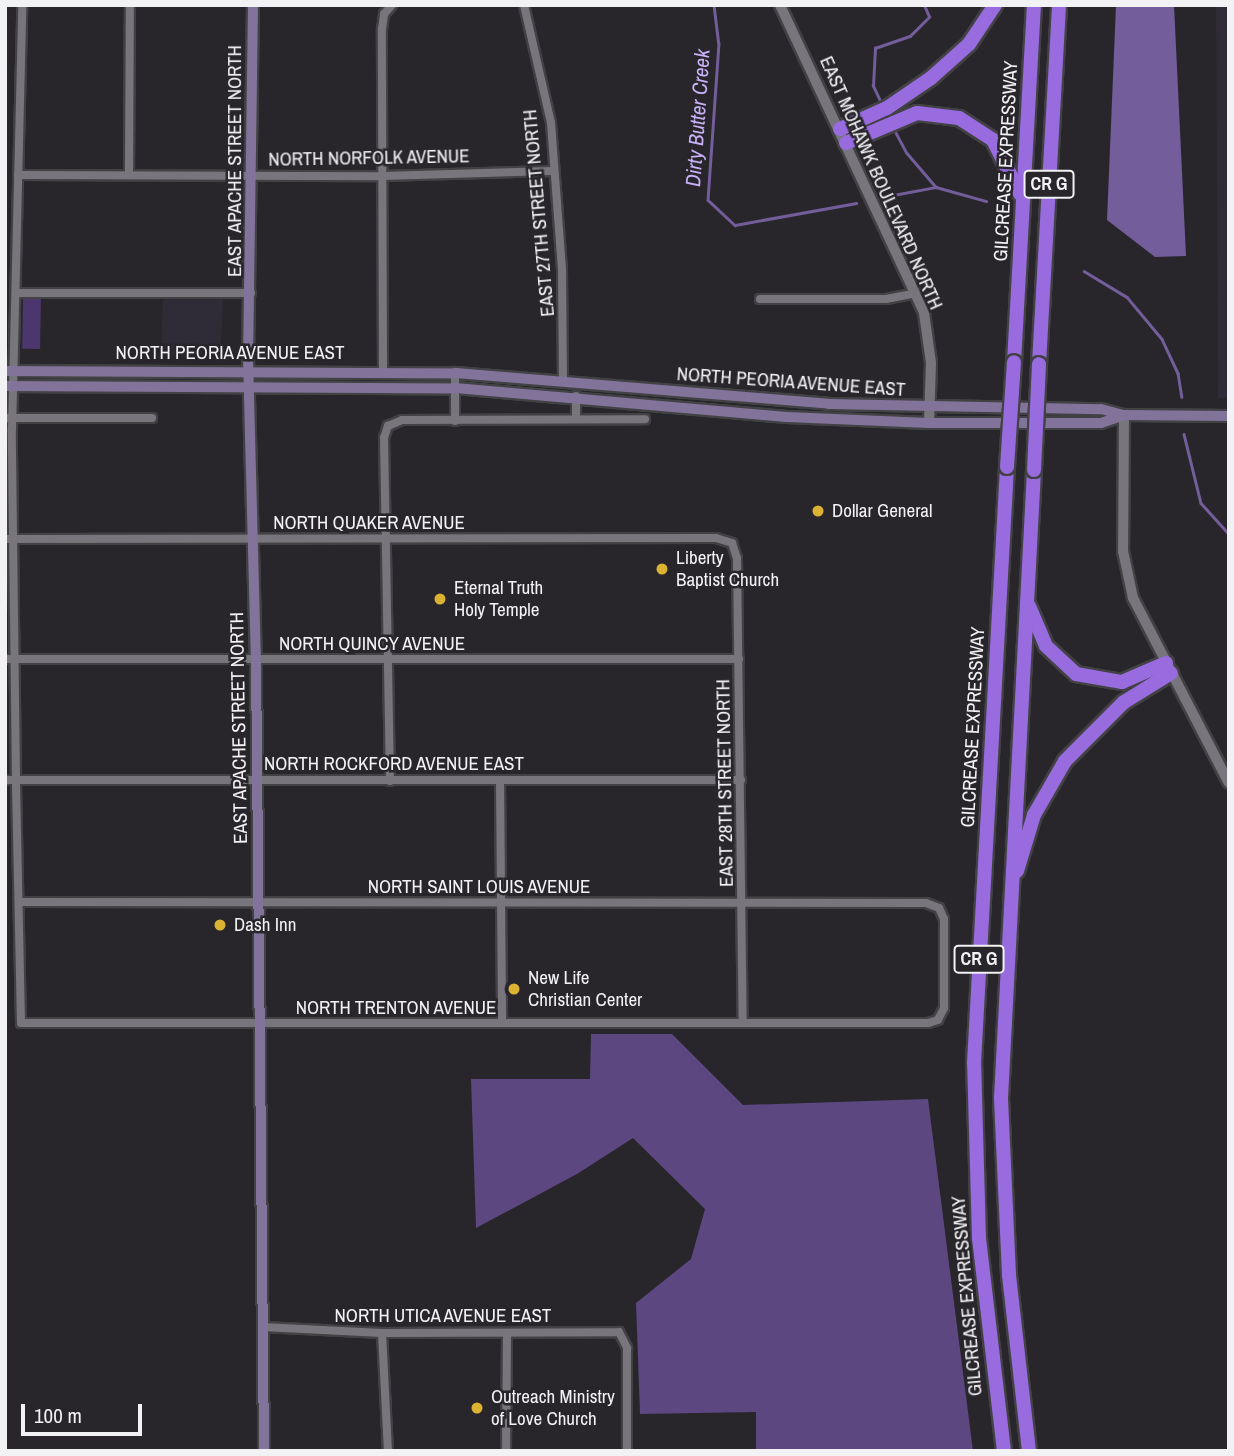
<!DOCTYPE html>
<html>
<head>
<meta charset="utf-8">
<style>
  body { margin:0 }
  #map { position:relative; width:1234px; height:1456px; overflow:hidden; background:#28262b; font-family:"Archivo Narrow",sans-serif }
  div>[style] { position:absolute }
  .built>* { inset:0; background:#302c37 }
  .green>* { inset:0; background:#4b366d; transform-origin:0 0 }
  .forest>* { inset:0; background:#5c4781 }
  .water>* { inset:0; background:#735d9a }
  .stream>* { height:2.5px; margin:-1.25px; padding:0 1.25px; transform-origin:1.25px; border-radius:1.25px; background:#735d9a }
  .roads { filter:drop-shadow(2px 0 #424144) drop-shadow(-2px 0 #424144) drop-shadow(0 2px #424144) drop-shadow(0 -2px #424144) }
  .minor>* { height:8px; margin:-4px; padding:0 4px; transform-origin:4px; border-radius:4px; background:#78767c }
  .tertiary>* { height:10px; margin:-5px; padding:0 5px; transform-origin:5px; border-radius:5px; background:#78767c }
  .secondary>* { height:10px; margin:-5px; padding:0 5px; transform-origin:5px; border-radius:5px; background:#82739a }
  .motorway>* { height:14px; margin:-7px; padding:0 7px; transform-origin:7px; border-radius:7px; background:#986bdf }
  .bridges { filter:drop-shadow(2px 0 #424144) drop-shadow(-2px 0 #424144) drop-shadow(0 2px #424144) drop-shadow(0 -2px #424144) }
  .motorway-bridge>* { height:14px; margin:-7px; padding:0 7px; transform-origin:7px; border-radius:7px; background:#986bdf }
  .dots>* { width:19px; height:19px; translate:-50% -50%; box-sizing:border-box; border:4px solid #28262b; border-radius:50% }
  span { translate:-50% -50%; white-space:nowrap; text-align:center; line-height:1.15; -webkit-text-stroke:5px #28262b; paint-order:stroke }
  .shield-label span { padding:2px 5px; background:#28262b; border:2px solid; border-radius:5px; -webkit-text-stroke-width:0 }
  .shield-label { font-size:18px; color:#f2f1f4; font-weight:700 }
  .street-label { font-size:19px; color:#f2f1f4 }
  .poi-label { font-size:19px; color:#f2f1f4 }
  .left { translate:0 -50%; text-align:left }
  .water-label { font-size:21px; color:#c8b1f7; font-style:italic }
  .frame { position:absolute; inset:0; border:7px solid #f2f1f4; pointer-events:none }
  .scale { position:absolute; left:21px; top:1404px; width:121px; height:32px; box-sizing:border-box; border:4px solid #f2f1f4; border-top:0; padding-left:9px; font-size:21px; line-height:24px; white-space:nowrap; color:#f2f1f4; -webkit-text-stroke:5px #28262b; paint-order:stroke }
</style>
</head>
<body>
<div id="map">
  <div class="built">
    <i style="clip-path:polygon(1216px 5px,1229px 5px,1229px 398px,1218px 398px)"></i>
    <i style="clip-path:polygon(163px 298px,223px 298px,220px 361px,193px 355px,161px 357px)"></i>
  </div>
  <div class="green">
    <i style="left:41px;top:297px;width:52px;height:18px;rotate:91deg"></i>
  </div>
  <div class="forest">
    <i style="clip-path:polygon(591px 1034px,672px 1034px,743px 1105px,928px 1099px,973px 1451px,756px 1451px,756px 1412px,640px 1414px,636px 1303px,691px 1259px,705px 1209px,633px 1138px,577px 1174px,476px 1228px,471px 1079px,590px 1079px)"></i>
  </div>
  <div class="water">
    <i style="clip-path:polygon(1116px 5px,1174px 5px,1186px 256px,1155px 257px,1107px 220px)"></i>
  </div>
  <div class="stream">
    <i style="left:714px;top:5px;width:38px;rotate:83deg"></i>
    <i style="left:719px;top:43px;width:157px;rotate:94deg"></i>
    <i style="left:708px;top:200px;width:37px;rotate:43deg"></i>
    <i style="left:735px;top:225px;width:123px;rotate:-10.3deg"></i>
    <i style="left:880px;top:101px;width:17px;rotate:-115deg"></i>
    <i style="left:873px;top:86px;width:38px;rotate:-87deg"></i>
    <i style="left:875px;top:48px;width:37px;rotate:-19deg"></i>
    <i style="left:910px;top:36px;width:27px;rotate:-45deg"></i>
    <i style="left:929px;top:17px;width:13px;rotate:-113deg"></i>
    <i style="left:894px;top:129px;width:27px;rotate:62deg"></i>
    <i style="left:907px;top:153px;width:45px;rotate:49.5deg"></i>
    <i style="left:888px;top:196px;width:49px;rotate:-10.6deg"></i>
    <i style="left:936px;top:187px;width:52px;rotate:15.6deg"></i>
    <i style="left:1084px;top:271px;width:50px;rotate:31.2deg"></i>
    <i style="left:1127px;top:297px;width:55px;rotate:50.2deg"></i>
    <i style="left:1162px;top:339px;width:38px;rotate:65deg"></i>
    <i style="left:1178px;top:373px;width:24px;rotate:81deg"></i>
    <i style="left:1184px;top:434px;width:71px;rotate:76.2deg"></i>
    <i style="left:1201px;top:503px;width:42px;rotate:47.9deg"></i>
  </div>
  <div class="roads">
    <div class="minor">
      <i style="left:524px;top:5px;width:121px;rotate:77.1deg"></i>
      <i style="left:551px;top:123px;width:147px;rotate:85.7deg"></i>
      <i style="left:562px;top:270px;width:109px;rotate:89.5deg"></i>
      <i style="left:18px;top:175px;width:365px;rotate:0.2deg"></i>
      <i style="left:383px;top:176px;width:170px;rotate:-1.7deg"></i>
      <i style="left:129px;top:175px;width:170px;rotate:-89.7deg"></i>
      <i style="left:17px;top:293px;width:234px"></i>
      <i style="left:760px;top:299px;width:126px"></i>
      <i style="left:886px;top:299px;width:31px;rotate:-11deg"></i>
      <i style="left:383px;top:371px;width:342px;rotate:-90.2deg"></i>
      <i style="left:382px;top:29px;width:15px;rotate:-82deg"></i>
      <i style="left:384px;top:14px;width:12px;rotate:-48deg"></i>
      <i style="left:5px;top:418px;width:147px"></i>
      <i style="left:576px;top:419px;width:23px;rotate:-90deg"></i>
      <i style="left:455px;top:421px;width:48px;rotate:-90deg"></i>
      <i style="left:5px;top:539px;width:711px;rotate:-0.08deg"></i>
      <i style="left:716px;top:538px;width:17px;rotate:17deg"></i>
      <i style="left:732px;top:543px;width:16px;rotate:72deg"></i>
      <i style="left:737px;top:558px;width:465px;rotate:89.3deg"></i>
      <i style="left:5px;top:659px;width:734px"></i>
      <i style="left:5px;top:780px;width:736px"></i>
      <i style="left:500px;top:780px;width:243px;rotate:89.5deg"></i>
      <i style="left:390px;top:781px;width:343px;rotate:-91deg"></i>
      <i style="left:384px;top:438px;width:13px;rotate:-72deg"></i>
      <i style="left:388px;top:426px;width:15px;rotate:-23deg"></i>
      <i style="left:402px;top:420px;width:243px;rotate:-0.2deg"></i>
      <i style="left:19px;top:902px;width:907px;rotate:0.06deg"></i>
      <i style="left:926px;top:903px;width:14px;rotate:21deg"></i>
      <i style="left:939px;top:908px;width:12px;rotate:66deg"></i>
      <i style="left:944px;top:919px;width:89px;rotate:90deg"></i>
      <i style="left:944px;top:1008px;width:13px;rotate:117deg"></i>
      <i style="left:938px;top:1020px;width:10px;rotate:163deg"></i>
      <i style="left:928px;top:1023px;width:907px;rotate:180deg"></i>
      <i style="left:21px;top:1023px;width:243px;rotate:-91.2deg"></i>
      <i style="left:16px;top:780px;width:351px;rotate:-90.7deg"></i>
      <i style="left:12px;top:429px;width:424px;rotate:-88.6deg"></i>
      <i style="left:263px;top:1327px;width:119px;rotate:2.9deg"></i>
      <i style="left:382px;top:1333px;width:237px;rotate:-0.2deg"></i>
      <i style="left:619px;top:1332px;width:18px;rotate:63deg"></i>
      <i style="left:627px;top:1348px;width:103px;rotate:90deg"></i>
      <i style="left:382px;top:1333px;width:118px;rotate:87.1deg"></i>
      <i style="left:506px;top:1451px;width:118px;rotate:-89.5deg"></i>
    </div>
    <div class="tertiary">
      <i style="left:780px;top:5px;width:340px;rotate:64.9deg"></i>
      <i style="left:924px;top:313px;width:50px;rotate:82deg"></i>
      <i style="left:931px;top:363px;width:60px;rotate:91.9deg"></i>
      <i style="left:1124px;top:415px;width:136px;rotate:90.4deg"></i>
      <i style="left:1123px;top:551px;width:48px;rotate:78deg"></i>
      <i style="left:1133px;top:598px;width:208px;rotate:62.6deg"></i>
    </div>
    <div class="secondary">
      <i style="left:253px;top:5px;width:353px;rotate:90.8deg"></i>
      <i style="left:248px;top:358px;width:302px;rotate:88.5deg"></i>
      <i style="left:256px;top:660px;width:791px;rotate:89.42deg"></i>
      <i style="left:5px;top:371px;width:450px;rotate:0.3deg"></i>
      <i style="left:455px;top:373px;width:375px;rotate:4.7deg"></i>
      <i style="left:829px;top:404px;width:272px;rotate:1.1deg"></i>
      <i style="left:1101px;top:409px;width:24px;rotate:15deg"></i>
      <i style="left:1124px;top:415px;width:105px;rotate:0.5deg"></i>
      <i style="left:5px;top:386px;width:450px;rotate:0.3deg"></i>
      <i style="left:455px;top:388px;width:333px;rotate:5deg"></i>
      <i style="left:787px;top:417px;width:142px;rotate:2.4deg"></i>
      <i style="left:929px;top:423px;width:172px"></i>
      <i style="left:1101px;top:423px;width:24px;rotate:-19deg"></i>
    </div>
    <div class="motorway">
      <i style="left:840px;top:129px;width:51px;rotate:-24.1deg"></i>
      <i style="left:887px;top:108px;width:53px;rotate:-34.3deg"></i>
      <i style="left:931px;top:78px;width:51px;rotate:-41.8deg"></i>
      <i style="left:969px;top:44px;width:47px;rotate:-56.3deg"></i>
      <i style="left:846px;top:143px;width:77px;rotate:-22.9deg"></i>
      <i style="left:917px;top:113px;width:42px;rotate:6.8deg"></i>
      <i style="left:959px;top:118px;width:40px;rotate:32.9deg"></i>
      <i style="left:993px;top:140px;width:60px;rotate:63.4deg"></i>
      <i style="left:1014px;top:362px;width:358px;rotate:-86.8deg"></i>
      <i style="left:1039px;top:364px;width:360px;rotate:-86.8deg"></i>
      <i style="left:1029px;top:606px;width:43px;rotate:67deg"></i>
      <i style="left:1046px;top:646px;width:41px;rotate:43deg"></i>
      <i style="left:1076px;top:674px;width:47px;rotate:9.9deg"></i>
      <i style="left:1122px;top:682px;width:48px;rotate:-23.4deg"></i>
      <i style="left:1017px;top:871px;width:59px;rotate:-73.1deg"></i>
      <i style="left:1034px;top:815px;width:62px;rotate:-60.1deg"></i>
      <i style="left:1065px;top:761px;width:83px;rotate:-45deg"></i>
      <i style="left:1124px;top:702px;width:55px;rotate:-31.7deg"></i>
      <i style="left:1004px;top:1451px;width:214px;rotate:-96.7deg"></i>
      <i style="left:979px;top:1238px;width:175px;rotate:-91.6deg"></i>
      <i style="left:974px;top:1063px;width:597px;rotate:-86.83deg"></i>
      <i style="left:1029px;top:1451px;width:177px;rotate:-96.5deg"></i>
      <i style="left:1009px;top:1275px;width:177px;rotate:-92.6deg"></i>
      <i style="left:1001px;top:1098px;width:629px;rotate:-86.99deg"></i>
    </div>
  </div>
  <div class="bridges">
    <div class="motorway-bridge">
      <i style="left:1007px;top:467px;width:105px;rotate:-86.2deg"></i>
      <i style="left:1034px;top:470px;width:106px;rotate:-87.3deg"></i>
    </div>
  </div>
  <div class="dots">
    <i style="left:818px;top:511px;background:#dcb233"></i>
    <i style="left:662px;top:569px;background:#dcb233"></i>
    <i style="left:440px;top:599px;background:#dcb233"></i>
    <i style="left:220px;top:925px;background:#dcb233"></i>
    <i style="left:514px;top:989px;background:#dcb233"></i>
    <i style="left:477px;top:1408px;background:#dcb233"></i>
  </div>
  <div class="shield-label">
    <span style="left:1049px;top:184px">CR G</span>
    <span style="left:979px;top:959px">CR G</span>
  </div>
  <div class="street-label">
    <span style="left:369px;top:158px;rotate:-1deg">NORTH NORFOLK AVENUE</span>
    <span style="left:235px;top:161px;rotate:-90deg">EAST APACHE STREET NORTH</span>
    <span style="left:1006px;top:161px;rotate:-87deg">GILCREASE EXPRESSWAY</span>
    <span style="left:881px;top:183px;rotate:66deg">EAST MOHAWK BOULEVARD NORTH</span>
    <span style="left:539px;top:213px;rotate:-95deg">EAST 27TH STREET NORTH</span>
    <span style="left:230px;top:353px">NORTH PEORIA AVENUE EAST</span>
    <span style="left:791px;top:382px;rotate:4deg">NORTH PEORIA AVENUE EAST</span>
    <span style="left:369px;top:523px">NORTH QUAKER AVENUE</span>
    <span style="left:372px;top:644px">NORTH QUINCY AVENUE</span>
    <span style="left:973px;top:727px;rotate:-87deg">GILCREASE EXPRESSWAY</span>
    <span style="left:239px;top:728px;rotate:-91deg">EAST APACHE STREET NORTH</span>
    <span style="left:394px;top:764px">NORTH ROCKFORD AVENUE EAST</span>
    <span style="left:725px;top:783px;rotate:-91deg">EAST 28TH STREET NORTH</span>
    <span style="left:479px;top:887px">NORTH SAINT LOUIS AVENUE</span>
    <span style="left:396px;top:1008px">NORTH TRENTON AVENUE</span>
    <span style="left:967px;top:1296px;rotate:-95deg">GILCREASE EXPRESSWAY</span>
    <span style="left:443px;top:1316px">NORTH UTICA AVENUE EAST</span>
  </div>
  <div class="poi-label">
    <span class="left" style="left:832px;top:511px">Dollar General</span>
    <span class="left" style="left:676px;top:569px">Liberty<br>Baptist Church</span>
    <span class="left" style="left:454px;top:599px">Eternal Truth<br>Holy Temple</span>
    <span class="left" style="left:234px;top:925px">Dash Inn</span>
    <span class="left" style="left:528px;top:989px">New Life<br>Christian Center</span>
    <span class="left" style="left:491px;top:1408px">Outreach Ministry<br>of Love Church</span>
  </div>
  <div class="water-label">
    <span style="left:698px;top:118px;rotate:-86deg">Dirty Butter Creek</span>
  </div>
  <div class="frame"></div>
  <div class="scale">100 m</div>
</div>
</body>
</html>
